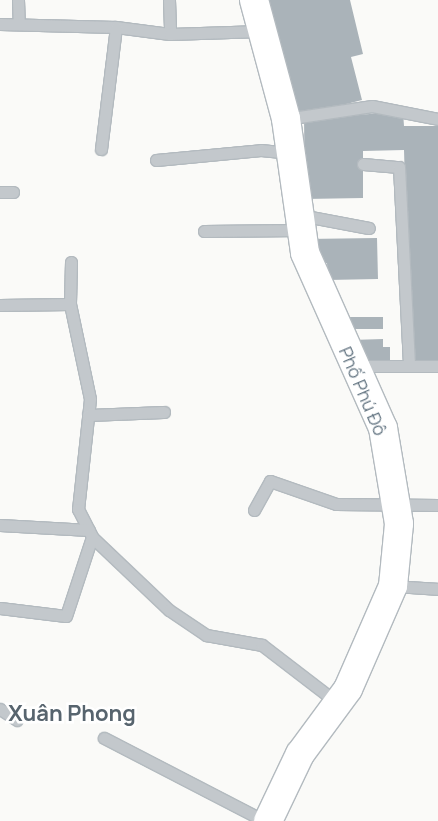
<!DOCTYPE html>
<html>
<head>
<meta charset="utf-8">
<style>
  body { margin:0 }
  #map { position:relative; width:438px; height:821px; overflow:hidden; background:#fafaf8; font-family:Manrope,sans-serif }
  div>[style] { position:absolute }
  .building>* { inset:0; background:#aab3b9; transform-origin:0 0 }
  .roads { filter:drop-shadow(1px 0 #b3babf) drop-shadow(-1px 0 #b3babf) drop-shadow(0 1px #b3babf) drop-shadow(0 -1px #b3babf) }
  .lane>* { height:11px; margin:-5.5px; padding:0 5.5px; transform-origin:5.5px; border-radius:5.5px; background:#c3c8cc }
  .secondary>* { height:28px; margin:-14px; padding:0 14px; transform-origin:14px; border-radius:14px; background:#fff }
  span { translate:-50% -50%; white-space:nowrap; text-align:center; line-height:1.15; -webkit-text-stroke:5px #fff; paint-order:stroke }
  .street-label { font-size:18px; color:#657683 }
  .district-label { font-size:22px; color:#57646e; font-weight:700 }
</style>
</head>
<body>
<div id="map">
  <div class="building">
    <i style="clip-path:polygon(267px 0,350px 0,363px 54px,351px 57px,362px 100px,296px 117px)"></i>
    <i style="clip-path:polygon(403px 112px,404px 126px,438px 126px,438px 360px,410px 361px,404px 150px,363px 151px,363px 198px,305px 199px,304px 118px)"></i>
    <i style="clip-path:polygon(377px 238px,378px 279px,328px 280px,327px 263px,313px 264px,306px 239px)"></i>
    <i style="left:338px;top:317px;width:45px;height:12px"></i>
    <i style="clip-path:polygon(383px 339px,383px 347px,390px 347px,390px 361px,351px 362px,351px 340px)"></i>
  </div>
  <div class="roads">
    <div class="lane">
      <i style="left:18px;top:0;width:24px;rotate:88deg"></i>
      <i style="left:169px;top:0;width:34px;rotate:88deg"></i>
      <i style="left:0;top:24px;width:116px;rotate:1.5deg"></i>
      <i style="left:116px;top:27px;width:54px;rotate:7.4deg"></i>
      <i style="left:170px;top:34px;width:91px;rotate:-1.9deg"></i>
      <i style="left:286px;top:119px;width:87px;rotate:-8.6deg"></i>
      <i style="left:372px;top:106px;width:67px;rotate:11.1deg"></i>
      <i style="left:101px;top:149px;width:123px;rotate:-83deg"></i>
      <i style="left:156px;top:160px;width:105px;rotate:-5.4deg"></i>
      <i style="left:261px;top:150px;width:30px;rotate:6deg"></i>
      <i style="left:363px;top:164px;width:36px;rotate:5deg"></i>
      <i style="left:399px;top:167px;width:198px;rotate:87.1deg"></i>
      <i style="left:0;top:192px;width:13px"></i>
      <i style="left:300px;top:215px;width:70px;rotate:10.7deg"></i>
      <i style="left:204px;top:231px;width:96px;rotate:-0.6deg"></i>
      <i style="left:71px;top:262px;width:42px;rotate:91.4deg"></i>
      <i style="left:70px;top:304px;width:97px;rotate:78.1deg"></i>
      <i style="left:90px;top:399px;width:111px;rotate:96.2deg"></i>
      <i style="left:78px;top:509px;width:31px;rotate:63deg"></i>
      <i style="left:92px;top:537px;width:106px;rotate:43.5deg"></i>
      <i style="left:169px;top:610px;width:45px;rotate:34deg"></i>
      <i style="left:206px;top:635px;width:57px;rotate:10.1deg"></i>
      <i style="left:262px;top:645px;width:97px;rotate:37.5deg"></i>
      <i style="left:0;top:305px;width:70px;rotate:-0.8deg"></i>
      <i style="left:355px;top:366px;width:83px"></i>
      <i style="left:88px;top:415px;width:76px;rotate:-2.3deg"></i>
      <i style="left:254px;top:510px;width:33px;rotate:-61deg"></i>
      <i style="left:270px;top:481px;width:70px;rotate:19.2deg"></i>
      <i style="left:336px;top:504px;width:102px;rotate:0.6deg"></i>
      <i style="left:0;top:525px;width:89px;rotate:3.2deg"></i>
      <i style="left:393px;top:586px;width:45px;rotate:3.8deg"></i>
      <i style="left:0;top:608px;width:66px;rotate:6.9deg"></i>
      <i style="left:66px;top:616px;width:83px;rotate:-71.8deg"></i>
      <i style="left:0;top:709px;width:20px;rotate:33deg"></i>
      <i style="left:104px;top:738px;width:181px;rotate:27.3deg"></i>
    </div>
    <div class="secondary">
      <i style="left:254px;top:0;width:123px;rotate:74.9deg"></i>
      <i style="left:286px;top:119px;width:135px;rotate:81.9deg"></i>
      <i style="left:305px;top:253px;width:192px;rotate:66deg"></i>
      <i style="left:383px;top:428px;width:97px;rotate:80.5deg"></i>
      <i style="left:399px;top:524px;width:62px;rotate:95.5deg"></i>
      <i style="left:393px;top:586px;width:112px;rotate:113.6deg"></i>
      <i style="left:348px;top:689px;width:81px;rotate:126.4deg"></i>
      <i style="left:300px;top:754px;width:74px;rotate:115.5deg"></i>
    </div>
  </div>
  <div class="street-label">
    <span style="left:363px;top:391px;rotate:67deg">Phố Phú Đô</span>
  </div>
  <div class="district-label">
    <span style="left:72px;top:714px">Xuân Phong</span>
  </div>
</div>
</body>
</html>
